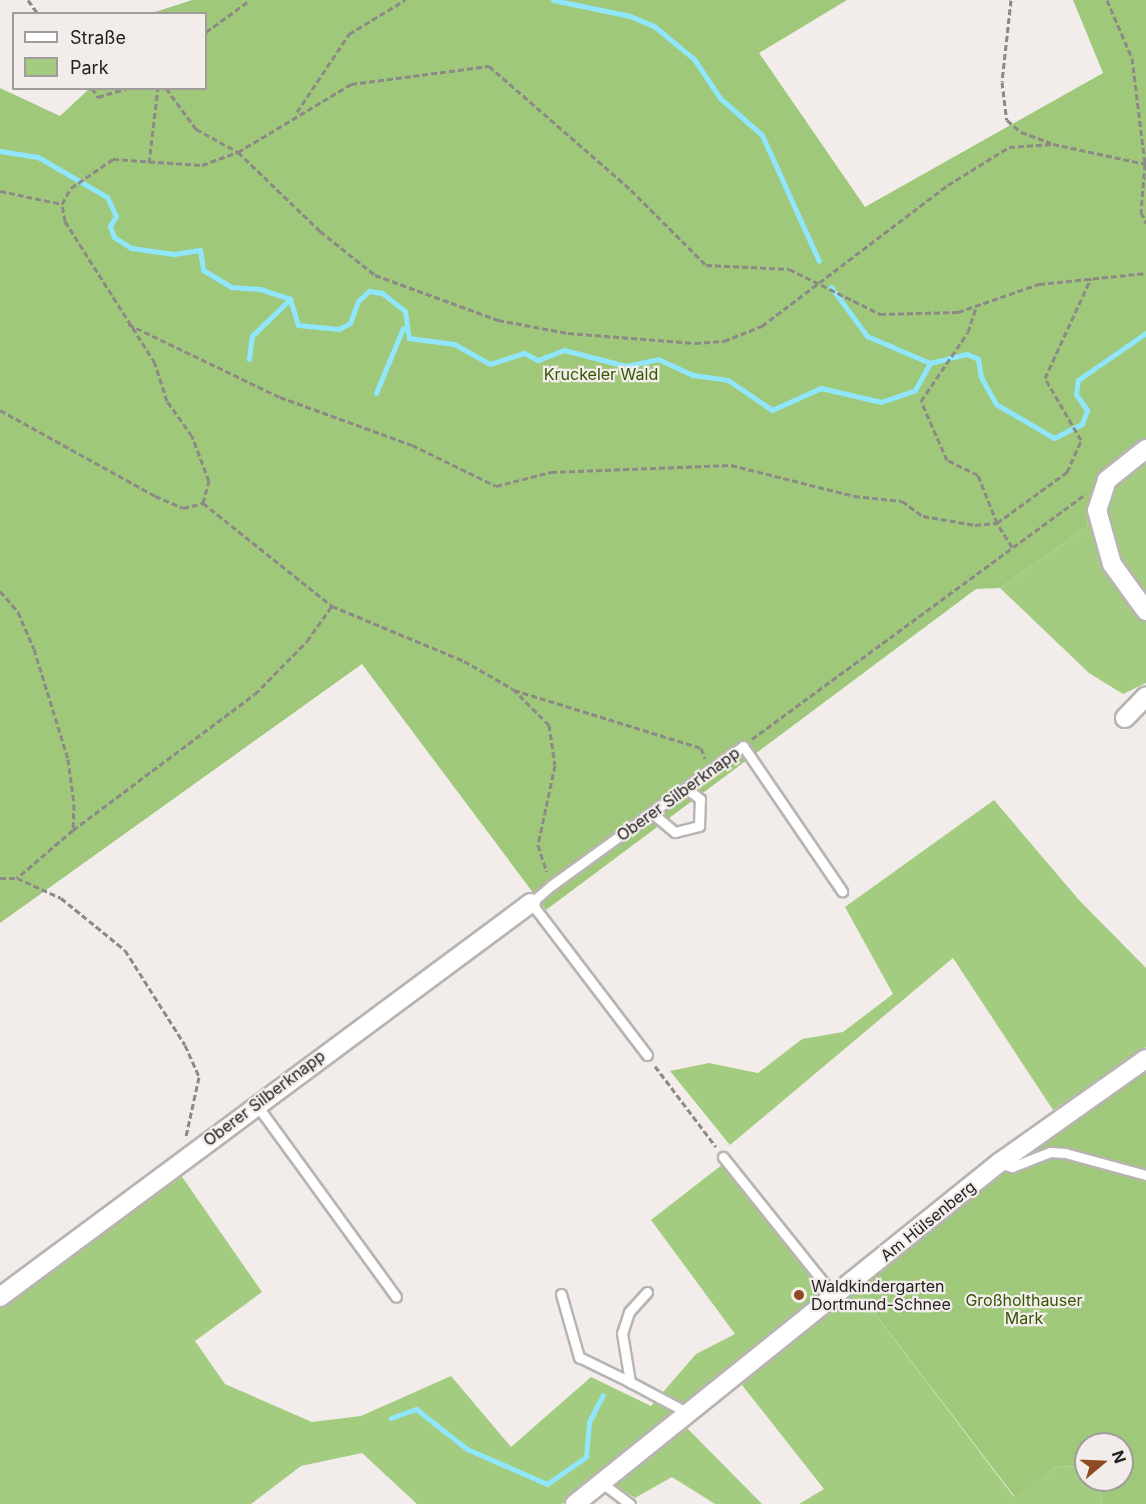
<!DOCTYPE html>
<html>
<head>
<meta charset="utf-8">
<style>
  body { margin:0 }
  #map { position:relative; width:1146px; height:1504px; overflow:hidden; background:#f2edeb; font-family:Inter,sans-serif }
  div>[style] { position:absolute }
  .green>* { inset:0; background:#a4cc80 }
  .forest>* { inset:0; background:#a0c87b }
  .stream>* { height:5px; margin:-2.5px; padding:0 2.5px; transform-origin:2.5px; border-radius:2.5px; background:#8fe6fd }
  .path>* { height:3px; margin-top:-1.5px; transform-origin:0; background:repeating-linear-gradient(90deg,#8c8987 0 6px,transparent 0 9px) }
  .roads { filter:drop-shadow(2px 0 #b8b4b1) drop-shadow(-2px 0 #b8b4b1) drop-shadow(0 2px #b8b4b1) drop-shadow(0 -2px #b8b4b1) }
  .service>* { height:9px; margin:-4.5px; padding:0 4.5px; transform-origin:4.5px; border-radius:4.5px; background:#fff }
  .minor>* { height:18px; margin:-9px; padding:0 9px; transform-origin:9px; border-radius:9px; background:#fff }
  .dots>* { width:16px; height:16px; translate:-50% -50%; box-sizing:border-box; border:3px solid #f2edeb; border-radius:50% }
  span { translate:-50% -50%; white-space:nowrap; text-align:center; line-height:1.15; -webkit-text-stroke:4.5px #f2edeb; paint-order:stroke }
  .park-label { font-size:16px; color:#345600 }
  .street-label { font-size:16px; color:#232221 }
  .poi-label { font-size:16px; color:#232221 }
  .left { translate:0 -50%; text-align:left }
  .legend { position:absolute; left:12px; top:12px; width:195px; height:78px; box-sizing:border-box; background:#f2edeb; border:2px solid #9f9c9a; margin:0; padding:8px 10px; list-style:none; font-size:18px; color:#232221 }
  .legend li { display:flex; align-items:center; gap:12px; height:30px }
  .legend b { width:30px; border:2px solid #9f9c9a }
  .north { position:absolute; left:1074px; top:1432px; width:60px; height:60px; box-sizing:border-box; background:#f2edeb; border:2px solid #9f9c9a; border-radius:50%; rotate:71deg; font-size:16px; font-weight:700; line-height:24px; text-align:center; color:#232221 }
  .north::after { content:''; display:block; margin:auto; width:21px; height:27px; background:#8f4a21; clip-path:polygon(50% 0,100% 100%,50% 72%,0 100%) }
</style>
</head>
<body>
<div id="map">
  <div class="green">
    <i style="clip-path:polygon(1146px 443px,1146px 683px,1123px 694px,1089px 673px,1000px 588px,1088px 526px,1086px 507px,1099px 479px)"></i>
    <i style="clip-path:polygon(994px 800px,1079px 900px,1146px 968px,1146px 1047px,1053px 1110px,953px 958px,730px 1145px,670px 1071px,709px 1063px,758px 1073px,802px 1039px,843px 1032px,893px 994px,845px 907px)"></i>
    <i style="clip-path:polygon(723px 1164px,827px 1293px,752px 1356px,686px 1427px,762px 1504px,715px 1504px,672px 1477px,635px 1498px,600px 1475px,562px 1504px,417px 1504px,362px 1453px,301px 1466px,251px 1504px,0 1504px,0 1306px,178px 1171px,262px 1292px,195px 1341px,225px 1384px,312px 1422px,361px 1416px,451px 1376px,511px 1447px,591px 1377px,651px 1406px,696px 1354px,735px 1334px,651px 1220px)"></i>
    <i style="clip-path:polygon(854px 1286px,1014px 1497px,1057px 1466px,1086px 1467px,1086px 1480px,1098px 1480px,1103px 1504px,799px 1504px,824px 1489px,742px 1385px)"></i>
  </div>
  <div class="forest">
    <i style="clip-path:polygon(192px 0,847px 0,759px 53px,865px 207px,1103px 73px,1073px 0,1146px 0,1146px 443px,1099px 479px,1086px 507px,1088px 526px,1000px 588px,976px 589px,546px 910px,362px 664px,0 923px,0 88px,60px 116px,89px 89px,206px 88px,206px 14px,152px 13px)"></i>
    <i style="clip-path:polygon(1146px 1066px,1146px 1504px,1103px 1504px,1098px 1480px,1122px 1480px,1122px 1444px,1086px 1444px,1086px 1467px,1057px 1466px,1015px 1497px,854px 1286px,1089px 1100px)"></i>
  </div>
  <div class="stream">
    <i style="left:553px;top:0;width:79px;rotate:11.7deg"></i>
    <i style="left:630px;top:16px;width:26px;rotate:23deg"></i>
    <i style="left:654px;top:26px;width:52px;rotate:39.5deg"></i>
    <i style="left:694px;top:59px;width:47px;rotate:56.3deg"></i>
    <i style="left:720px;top:98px;width:56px;rotate:41.4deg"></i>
    <i style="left:762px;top:135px;width:138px;rotate:65.7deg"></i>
    <i style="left:0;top:151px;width:38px;rotate:9deg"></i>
    <i style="left:38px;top:157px;width:80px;rotate:30.1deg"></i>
    <i style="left:107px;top:197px;width:21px;rotate:65deg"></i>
    <i style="left:116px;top:216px;width:12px;rotate:121deg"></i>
    <i style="left:110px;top:226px;width:12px;rotate:70deg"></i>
    <i style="left:114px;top:237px;width:20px;rotate:33deg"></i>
    <i style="left:131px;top:248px;width:43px;rotate:7.9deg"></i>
    <i style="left:174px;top:254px;width:26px;rotate:-9deg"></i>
    <i style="left:200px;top:250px;width:20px;rotate:81deg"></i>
    <i style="left:203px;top:270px;width:33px;rotate:31deg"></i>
    <i style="left:231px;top:287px;width:29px;rotate:4deg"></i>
    <i style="left:260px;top:289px;width:32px;rotate:18deg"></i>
    <i style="left:290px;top:299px;width:27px;rotate:73deg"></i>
    <i style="left:298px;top:325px;width:41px;rotate:5.6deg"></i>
    <i style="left:339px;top:329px;width:13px;rotate:-29deg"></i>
    <i style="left:350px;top:323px;width:23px;rotate:-70deg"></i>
    <i style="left:358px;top:301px;width:15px;rotate:-42deg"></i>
    <i style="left:369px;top:291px;width:13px;rotate:9deg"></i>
    <i style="left:382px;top:293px;width:29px;rotate:38deg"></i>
    <i style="left:405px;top:311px;width:27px;rotate:82deg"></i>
    <i style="left:409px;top:338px;width:45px;rotate:7.6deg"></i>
    <i style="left:454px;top:344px;width:41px;rotate:29.1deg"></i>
    <i style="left:490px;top:364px;width:36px;rotate:-18deg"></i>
    <i style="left:524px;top:353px;width:16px;rotate:27deg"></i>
    <i style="left:538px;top:360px;width:28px;rotate:-21deg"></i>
    <i style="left:564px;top:350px;width:64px;rotate:14.5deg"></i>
    <i style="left:626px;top:366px;width:33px;rotate:-12deg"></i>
    <i style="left:658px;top:359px;width:38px;rotate:25deg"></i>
    <i style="left:693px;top:375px;width:35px;rotate:8deg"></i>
    <i style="left:728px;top:380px;width:53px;rotate:34.3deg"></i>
    <i style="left:772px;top:410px;width:54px;rotate:-24.2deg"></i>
    <i style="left:821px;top:388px;width:62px;rotate:13.1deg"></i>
    <i style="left:881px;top:402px;width:36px;rotate:-19deg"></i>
    <i style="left:915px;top:390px;width:31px;rotate:-61deg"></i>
    <i style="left:930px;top:363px;width:38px;rotate:-14deg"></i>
    <i style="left:967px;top:354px;width:12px;rotate:24deg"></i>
    <i style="left:978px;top:359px;width:18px;rotate:81deg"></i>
    <i style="left:981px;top:377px;width:31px;rotate:61deg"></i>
    <i style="left:996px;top:404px;width:67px;rotate:30.4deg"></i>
    <i style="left:1054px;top:438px;width:31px;rotate:-27deg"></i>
    <i style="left:1082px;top:424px;width:15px;rotate:-70deg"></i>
    <i style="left:1087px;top:410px;width:19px;rotate:-125deg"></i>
    <i style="left:1076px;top:394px;width:14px;rotate:-82deg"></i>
    <i style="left:1078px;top:380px;width:83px;rotate:-34.7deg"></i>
    <i style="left:831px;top:287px;width:61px;rotate:53.7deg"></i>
    <i style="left:867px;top:336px;width:69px;rotate:23.2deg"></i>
    <i style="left:249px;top:359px;width:23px;rotate:-83deg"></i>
    <i style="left:252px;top:336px;width:53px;rotate:-44.2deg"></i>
    <i style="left:376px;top:393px;width:70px;rotate:-67.4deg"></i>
    <i style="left:391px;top:1418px;width:27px;rotate:-20deg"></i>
    <i style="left:416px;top:1409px;width:65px;rotate:38.1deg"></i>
    <i style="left:467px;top:1449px;width:87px;rotate:23.6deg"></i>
    <i style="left:547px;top:1484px;width:47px;rotate:-34.7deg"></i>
    <i style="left:586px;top:1457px;width:35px;rotate:-85deg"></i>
    <i style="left:589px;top:1422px;width:30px;rotate:-63deg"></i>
  </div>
  <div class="path">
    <i style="left:28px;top:0;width:17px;rotate:54deg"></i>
    <i style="left:1011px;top:0;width:82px;rotate:96.3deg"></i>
    <i style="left:1002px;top:82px;width:38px;rotate:83deg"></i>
    <i style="left:1007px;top:120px;width:18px;rotate:41deg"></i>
    <i style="left:1021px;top:132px;width:32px;rotate:20deg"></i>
    <i style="left:1107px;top:0;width:63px;rotate:66.7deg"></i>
    <i style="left:1132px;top:58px;width:107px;rotate:83deg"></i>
    <i style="left:1145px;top:164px;width:48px;rotate:94.8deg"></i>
    <i style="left:1141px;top:212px;width:12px;rotate:66deg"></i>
    <i style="left:206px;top:32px;width:54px;rotate:-36deg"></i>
    <i style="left:92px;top:88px;width:11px;rotate:56deg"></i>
    <i style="left:98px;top:97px;width:30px;rotate:-17deg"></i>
    <i style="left:166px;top:88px;width:51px;rotate:53.8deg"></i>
    <i style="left:196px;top:129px;width:48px;rotate:28.7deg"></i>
    <i style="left:238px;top:152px;width:114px;rotate:43.9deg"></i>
    <i style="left:320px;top:231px;width:70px;rotate:38.7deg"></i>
    <i style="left:375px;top:275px;width:131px;rotate:20.1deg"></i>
    <i style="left:498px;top:320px;width:71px;rotate:10.5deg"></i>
    <i style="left:568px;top:333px;width:127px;rotate:4.5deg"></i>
    <i style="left:695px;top:343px;width:29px;rotate:-4deg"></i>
    <i style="left:724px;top:341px;width:41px;rotate:-21.5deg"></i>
    <i style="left:762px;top:326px;width:233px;rotate:-37.2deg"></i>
    <i style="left:948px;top:185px;width:72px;rotate:-31.9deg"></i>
    <i style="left:1009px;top:147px;width:44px;rotate:-3.9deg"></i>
    <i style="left:1053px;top:144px;width:95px;rotate:12.1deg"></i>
    <i style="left:297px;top:112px;width:94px;rotate:-56.3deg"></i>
    <i style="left:349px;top:34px;width:66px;rotate:-31.3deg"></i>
    <i style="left:149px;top:163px;width:76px;rotate:-83.2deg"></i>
    <i style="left:0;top:191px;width:63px;rotate:11.8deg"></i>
    <i style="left:128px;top:324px;width:169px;rotate:25.7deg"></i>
    <i style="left:280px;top:397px;width:140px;rotate:20deg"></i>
    <i style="left:412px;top:445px;width:93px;rotate:26deg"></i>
    <i style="left:496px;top:486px;width:57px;rotate:-14.3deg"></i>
    <i style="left:551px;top:472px;width:180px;rotate:-2.2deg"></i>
    <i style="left:731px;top:465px;width:127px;rotate:14.1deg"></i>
    <i style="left:854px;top:496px;width:48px;rotate:5.9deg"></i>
    <i style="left:902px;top:501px;width:26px;rotate:36deg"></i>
    <i style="left:923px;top:516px;width:53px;rotate:9.8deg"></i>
    <i style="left:975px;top:525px;width:22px;rotate:-5deg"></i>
    <i style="left:997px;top:523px;width:52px;rotate:-111.6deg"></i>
    <i style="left:978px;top:475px;width:34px;rotate:-154deg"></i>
    <i style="left:947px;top:460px;width:64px;rotate:-113.8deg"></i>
    <i style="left:921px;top:401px;width:83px;rotate:-55.7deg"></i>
    <i style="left:968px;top:332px;width:28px;rotate:-72deg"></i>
    <i style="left:0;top:410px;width:177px;rotate:29deg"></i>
    <i style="left:155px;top:496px;width:30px;rotate:23deg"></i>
    <i style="left:183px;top:508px;width:21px;rotate:-14deg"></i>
    <i style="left:203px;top:503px;width:23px;rotate:-75deg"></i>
    <i style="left:209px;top:481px;width:48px;rotate:-110.7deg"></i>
    <i style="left:192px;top:436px;width:43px;rotate:-125.5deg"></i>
    <i style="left:167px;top:401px;width:40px;rotate:-108deg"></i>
    <i style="left:155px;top:363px;width:168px;rotate:-122.4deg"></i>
    <i style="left:65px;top:221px;width:17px;rotate:-100deg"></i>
    <i style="left:62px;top:204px;width:18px;rotate:-61deg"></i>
    <i style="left:71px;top:188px;width:51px;rotate:-34.6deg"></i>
    <i style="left:113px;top:159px;width:89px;rotate:3.9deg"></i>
    <i style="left:202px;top:165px;width:38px;rotate:-20deg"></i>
    <i style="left:238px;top:152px;width:132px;rotate:-31deg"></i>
    <i style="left:351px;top:84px;width:139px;rotate:-7.4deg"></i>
    <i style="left:489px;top:66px;width:189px;rotate:41.1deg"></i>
    <i style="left:631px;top:190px;width:106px;rotate:45deg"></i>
    <i style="left:706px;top:265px;width:83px;rotate:2.8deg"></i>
    <i style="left:789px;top:269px;width:102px;rotate:26.3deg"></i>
    <i style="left:880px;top:314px;width:78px;rotate:-1.5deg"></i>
    <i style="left:958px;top:312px;width:86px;rotate:-19.1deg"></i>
    <i style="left:1039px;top:284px;width:108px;rotate:-5.9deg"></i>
    <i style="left:203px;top:503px;width:165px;rotate:38.6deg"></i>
    <i style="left:332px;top:606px;width:143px;rotate:22.6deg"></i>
    <i style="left:464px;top:661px;width:56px;rotate:29.7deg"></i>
    <i style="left:513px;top:689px;width:51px;rotate:45deg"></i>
    <i style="left:549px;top:725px;width:40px;rotate:81.5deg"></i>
    <i style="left:555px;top:765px;width:82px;rotate:102deg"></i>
    <i style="left:538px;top:845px;width:28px;rotate:72deg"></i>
    <i style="left:1012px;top:547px;width:28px;rotate:-122deg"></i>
    <i style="left:997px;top:523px;width:87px;rotate:-36.1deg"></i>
    <i style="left:1067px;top:472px;width:35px;rotate:-66deg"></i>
    <i style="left:1081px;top:440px;width:72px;rotate:-120.1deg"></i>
    <i style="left:1045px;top:378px;width:110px;rotate:-65.3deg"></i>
    <i style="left:0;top:591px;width:28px;rotate:49deg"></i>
    <i style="left:18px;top:612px;width:40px;rotate:66.6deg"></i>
    <i style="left:34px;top:649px;width:115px;rotate:72.8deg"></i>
    <i style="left:68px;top:759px;width:45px;rotate:82.4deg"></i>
    <i style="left:74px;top:804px;width:26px;rotate:92deg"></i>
    <i style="left:73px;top:830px;width:74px;rotate:139.4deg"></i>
    <i style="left:514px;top:690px;width:196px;rotate:17.2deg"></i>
    <i style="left:701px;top:748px;width:11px;rotate:68deg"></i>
    <i style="left:752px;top:739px;width:411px;rotate:-36.3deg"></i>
    <i style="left:73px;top:830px;width:227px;rotate:-36.8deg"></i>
    <i style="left:255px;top:694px;width:74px;rotate:-45.5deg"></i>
    <i style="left:307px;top:641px;width:43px;rotate:-54.5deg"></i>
    <i style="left:0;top:878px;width:17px"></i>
    <i style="left:17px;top:878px;width:48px;rotate:24.4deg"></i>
    <i style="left:61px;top:898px;width:82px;rotate:39.1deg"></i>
    <i style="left:125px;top:950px;width:112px;rotate:57.7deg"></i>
    <i style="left:185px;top:1045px;width:35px;rotate:66deg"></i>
    <i style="left:199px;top:1077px;width:60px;rotate:102.4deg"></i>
    <i style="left:655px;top:1066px;width:101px;rotate:53deg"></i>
  </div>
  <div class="roads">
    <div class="service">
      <i style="left:652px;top:813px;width:30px;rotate:40deg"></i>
      <i style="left:675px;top:832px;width:25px;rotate:-14deg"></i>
      <i style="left:699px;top:826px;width:27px;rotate:-88deg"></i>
      <i style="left:700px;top:799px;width:18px;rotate:-142deg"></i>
      <i style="left:647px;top:1055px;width:191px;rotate:-127.3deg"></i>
      <i style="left:531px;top:903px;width:28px;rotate:-41deg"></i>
      <i style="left:552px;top:885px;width:236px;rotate:-36deg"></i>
      <i style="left:743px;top:746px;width:176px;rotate:55.7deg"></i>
      <i style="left:256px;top:1104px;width:238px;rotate:54deg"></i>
      <i style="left:723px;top:1157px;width:179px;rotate:51.3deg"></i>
      <i style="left:999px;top:1163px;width:14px;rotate:17deg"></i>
      <i style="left:1012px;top:1167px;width:41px;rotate:-21.5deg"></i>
      <i style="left:1050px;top:1152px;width:15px;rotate:4deg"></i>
      <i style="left:1065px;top:1153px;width:84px;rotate:15.2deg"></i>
      <i style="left:647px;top:1292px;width:27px;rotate:132deg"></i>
      <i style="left:629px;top:1312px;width:22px;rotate:108deg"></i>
      <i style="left:622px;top:1333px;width:50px;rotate:80.7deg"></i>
      <i style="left:630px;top:1382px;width:66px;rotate:28.1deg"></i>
      <i style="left:561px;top:1294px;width:66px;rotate:74.1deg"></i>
      <i style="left:579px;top:1357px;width:57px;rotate:26.1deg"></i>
      <i style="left:602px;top:1483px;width:35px;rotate:37deg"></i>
    </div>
    <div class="minor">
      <i style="left:1146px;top:449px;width:50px;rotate:141.5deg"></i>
      <i style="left:1107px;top:480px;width:32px;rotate:108deg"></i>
      <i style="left:1097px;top:510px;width:56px;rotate:74.5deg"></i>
      <i style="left:1112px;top:564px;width:58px;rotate:54.1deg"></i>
      <i style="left:1125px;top:718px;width:30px;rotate:-46deg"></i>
      <i style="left:0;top:1297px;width:661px;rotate:-36.58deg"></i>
      <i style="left:575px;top:1504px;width:544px;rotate:-38.81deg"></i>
      <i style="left:999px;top:1163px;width:180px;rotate:-35.3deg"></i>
    </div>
  </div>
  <div class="dots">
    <i style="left:799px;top:1295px;background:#8f4a21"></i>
  </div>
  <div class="park-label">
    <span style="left:601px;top:374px">Kruckeler Wald</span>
    <span style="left:1024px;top:1309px">Großholthauser<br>Mark</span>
  </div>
  <div class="street-label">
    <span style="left:678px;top:794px;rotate:-36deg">Oberer Silberknapp</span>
    <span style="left:264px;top:1098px;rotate:-37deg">Oberer Silberknapp</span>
    <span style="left:928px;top:1221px;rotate:-39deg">Am Hülsenberg</span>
  </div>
  <div class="poi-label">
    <span class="left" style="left:811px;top:1295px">Waldkindergarten<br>Dortmund-Schnee</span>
  </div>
  <ul class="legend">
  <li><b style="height:8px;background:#fff"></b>Straße</li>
  <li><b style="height:16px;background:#a4cc80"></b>Park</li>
  </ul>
  <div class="north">N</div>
</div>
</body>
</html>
